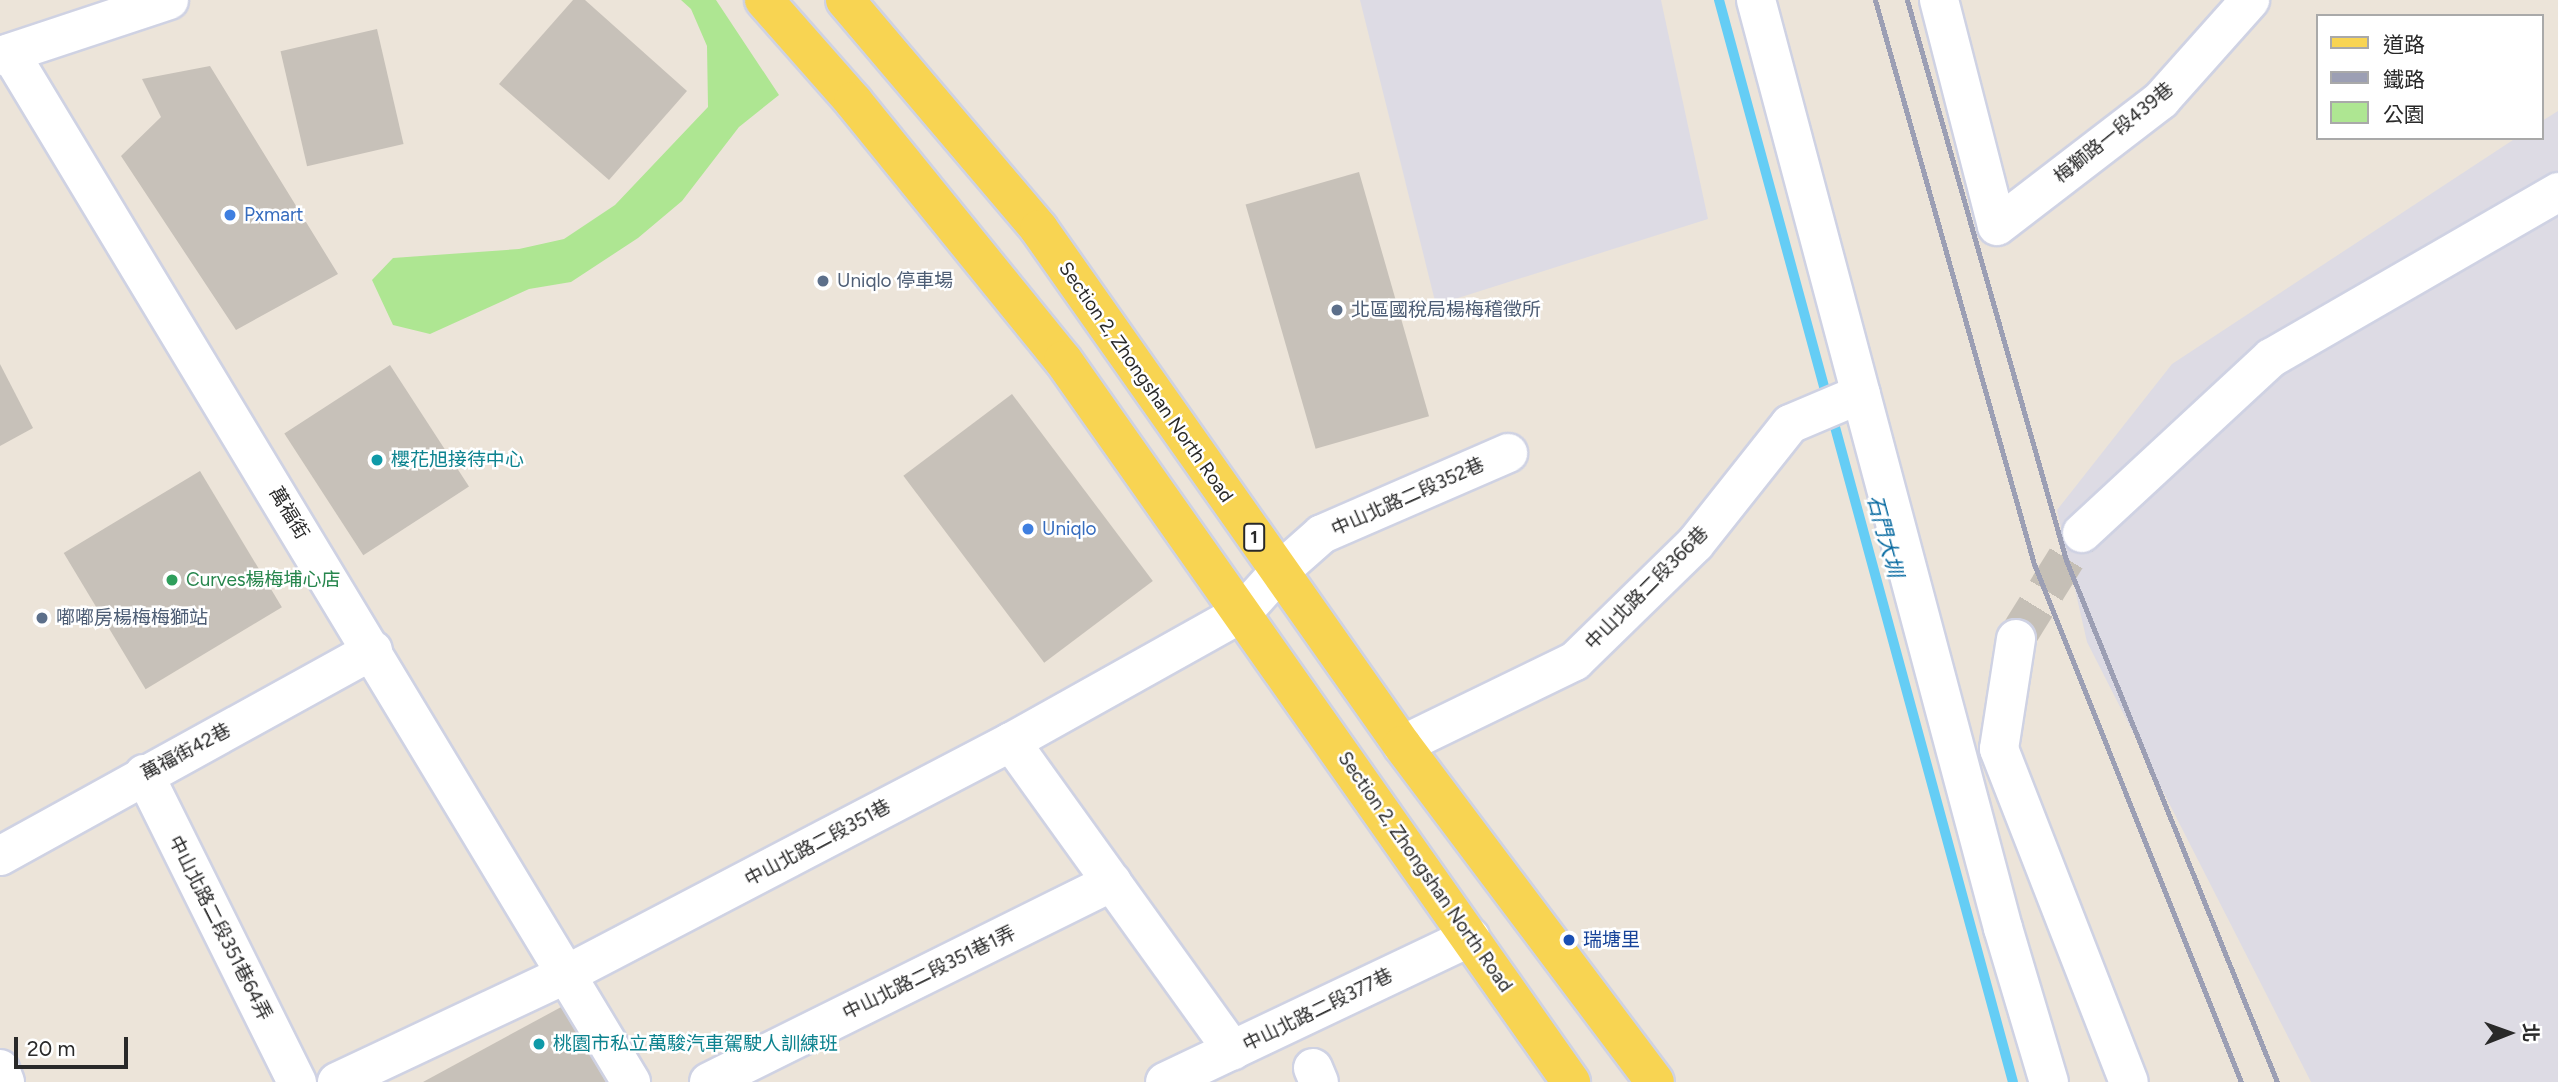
<!DOCTYPE html>
<html>
<head>
<meta charset="utf-8">
<style>
  body { margin:0 }
  #map { position:relative; width:2558px; height:1082px; overflow:hidden; background:#ece4d9; font-family:Figtree,"Noto Sans TC",sans-serif }
  div>[style] { position:absolute }
  .industrial>* { inset:0; background:#dddbe4 }
  .green>* { inset:0; background:#aee692 }
  .stream>* { height:10px; margin:-5px; padding:0 5px; transform-origin:5px; border-radius:5px; background:#65cdf5 }
  .building>* { inset:0; background:#c7c1b9; transform-origin:0 0 }
  .minor-tunnel>* { height:38px; margin-top:-19px; transform-origin:0; background:repeating-linear-gradient(90deg,#c5bfb6 0 38px,transparent 0 57px) }
  .roads { filter:drop-shadow(2px 0 #cfd2e3) drop-shadow(-2px 0 #cfd2e3) drop-shadow(0 2px #cfd2e3) drop-shadow(0 -2px #cfd2e3) }
  .minor>* { height:38px; margin:-19px; padding:0 19px; transform-origin:19px; border-radius:19px; background:#fff }
  .major>* { height:38px; margin:-19px; padding:0 19px; transform-origin:19px; border-radius:19px; background:#f8d452 }
  .rail>* { height:5px; margin:-2.5px; padding:0 2.5px; transform-origin:2.5px; border-radius:2.5px; background:#9c9fb4 }
  .dots>* { width:19px; height:19px; translate:-50% -50%; box-sizing:border-box; border:4px solid #fff; border-radius:50% }
  span { translate:-50% -50%; white-space:nowrap; text-align:center; line-height:1.15; -webkit-text-stroke:5px #fff; paint-order:stroke }
  .shield-label span { padding:2px 5px; background:#fff; border:2px solid; border-radius:5px; -webkit-text-stroke-width:0 }
  .shield-label { font-size:18px; color:#292929; font-weight:700 }
  .street-label { font-size:19px; color:#292929 }
  .shop-label { font-size:19px; color:#366cbe }
  .left { translate:0 -50%; text-align:left }
  .service-label { font-size:19px; color:#4e5e75 }
  .culture-label { font-size:19px; color:#0d838f }
  .leisure-label { font-size:19px; color:#27864d }
  .transit-label { font-size:19px; color:#164399 }
  .water-label { font-size:21px; color:#0669a0; font-style:italic }
  .legend { position:absolute; left:2316px; top:14px; width:228px; height:126px; box-sizing:border-box; background:#fff; border:2px solid #a9a9a9; margin:0; padding:9px 12px; list-style:none; font-size:21px; color:#292929 }
  .legend li { display:flex; align-items:center; gap:14px; height:35px }
  .legend b { width:35px; border:2px solid #a9a9a9 }
  .north { position:absolute; left:2474px; top:998px; width:70px; height:70px; -webkit-text-stroke:5px #fff; paint-order:stroke; rotate:89deg; font-size:19px; font-weight:700; line-height:28px; text-align:center; color:#292929 }
  .north::after { content:''; display:block; margin:auto; width:24px; height:32px; background:#292929; clip-path:polygon(50% 0,100% 100%,50% 72%,0 100%) }
  .scale { position:absolute; left:14px; top:1037px; width:114px; height:32px; box-sizing:border-box; border:4px solid #292929; border-top:0; padding-left:9px; font-size:21px; line-height:24px; white-space:nowrap; color:#292929; -webkit-text-stroke:5px #fff; paint-order:stroke }
</style>
</head>
<body>
<div id="map">
  <div class="industrial">
    <i style="clip-path:polygon(1360px 0,1661px 0,1708px 219px,1436px 305px)"></i>
    <i style="clip-path:polygon(2558px 111px,2558px 1082px,2311px 1082px,2087px 642px,2057px 510px,2172px 364px,2516px 138px,2542px 138px,2542px 121px)"></i>
  </div>
  <div class="green">
    <i style="clip-path:polygon(681px 0,716px 0,779px 95px,739px 127px,682px 201px,638px 238px,571px 282px,529px 289px,430px 334px,393px 325px,372px 280px,393px 258px,519px 249px,564px 239px,615px 205px,708px 107px,707px 46px,691px 9px)"></i>
  </div>
  <div class="stream">
    <i style="left:1719px;top:0;width:1121px;rotate:74.8deg"></i>
  </div>
  <div class="building">
    <i style="clip-path:polygon(573px 0,585px 0,687px 91px,609px 180px,499px 84px)"></i>
    <i style="left:377px;top:29px;width:118px;height:99px;rotate:77deg"></i>
    <i style="clip-path:polygon(210px 66px,338px 274px,236px 330px,121px 156px,161px 117px,142px 79px)"></i>
    <i style="left:1359px;top:172px;width:254px;height:118px;rotate:74deg"></i>
    <i style="clip-path:polygon(0 364px,33px 428px,0 446px)"></i>
    <i style="left:390px;top:365px;width:145px;height:126px;rotate:57deg"></i>
    <i style="left:1012px;top:394px;width:234px;height:136px;rotate:53deg"></i>
    <i style="left:200px;top:471px;width:159px;height:159px;rotate:59deg"></i>
    <i style="clip-path:polygon(563px 1006px,606px 1082px,423px 1082px)"></i>
  </div>
  <div class="minor-tunnel">
    <i style="left:2016px;top:639px;width:125px;rotate:-58.1deg"></i>
  </div>
  <div class="roads">
    <div class="minor">
      <i style="left:1756px;top:0;width:960px;rotate:75.1deg"></i>
      <i style="left:2003px;top:928px;width:161px;rotate:73.4deg"></i>
      <i style="left:1939px;top:0;width:233px;rotate:75.6deg"></i>
      <i style="left:1997px;top:226px;width:207px;rotate:-37.5deg"></i>
      <i style="left:2161px;top:100px;width:134px;rotate:-48.3deg"></i>
      <i style="left:10px;top:53px;width:1202px;rotate:58.89deg"></i>
      <i style="left:0;top:56px;width:178px;rotate:-18.3deg"></i>
      <i style="left:2082px;top:533px;width:258px;rotate:-42.8deg"></i>
      <i style="left:2271px;top:358px;width:332px;rotate:-30deg"></i>
      <i style="left:2016px;top:639px;width:111px;rotate:98.8deg"></i>
      <i style="left:1999px;top:749px;width:357px;rotate:68.7deg"></i>
      <i style="left:1011px;top:742px;width:380px;rotate:54.3deg"></i>
      <i style="left:1402px;top:745px;width:192px;rotate:-25.9deg"></i>
      <i style="left:1575px;top:661px;width:168px;rotate:-44.3deg"></i>
      <i style="left:1695px;top:544px;width:153px;rotate:-51.6deg"></i>
      <i style="left:1790px;top:424px;width:77px;rotate:-22.9deg"></i>
      <i style="left:144px;top:774px;width:344px;rotate:63.6deg"></i>
      <i style="left:0;top:856px;width:426px;rotate:-28.9deg"></i>
      <i style="left:1313px;top:1068px;width:15px;rotate:67deg"></i>
      <i style="left:0;top:1069px;width:14px;rotate:69deg"></i>
      <i style="left:337px;top:1082px;width:256px;rotate:-25.2deg"></i>
      <i style="left:569px;top:973px;width:499px;rotate:-27.6deg"></i>
      <i style="left:1011px;top:742px;width:265px;rotate:-29.2deg"></i>
      <i style="left:1242px;top:613px;width:55px;rotate:-47.9deg"></i>
      <i style="left:1279px;top:572px;width:57px;rotate:-41.5deg"></i>
      <i style="left:1322px;top:534px;width:203px;rotate:-23.5deg"></i>
      <i style="left:709px;top:1082px;width:450px;rotate:-26.4deg"></i>
      <i style="left:1165px;top:1082px;width:338px;rotate:-25.4deg"></i>
    </div>
    <div class="major">
      <i style="left:764px;top:0;width:135px;rotate:48.6deg"></i>
      <i style="left:853px;top:101px;width:333px;rotate:51deg"></i>
      <i style="left:1063px;top:360px;width:883px;rotate:54.87deg"></i>
      <i style="left:845px;top:0;width:300px;rotate:49.7deg"></i>
      <i style="left:1039px;top:229px;width:631px;rotate:54.87deg"></i>
      <i style="left:1402px;top:745px;width:421px;rotate:53.1deg"></i>
    </div>
  </div>
  <div class="rail">
    <i style="left:1875px;top:0;width:586px;rotate:74.26deg"></i>
    <i style="left:2034px;top:564px;width:558px;rotate:68.22deg"></i>
    <i style="left:1907px;top:0;width:582px;rotate:74.15deg"></i>
    <i style="left:2066px;top:560px;width:563px;rotate:67.99deg"></i>
  </div>
  <div class="dots">
    <i style="left:230px;top:215px;background:#3f7fe0"></i>
    <i style="left:823px;top:281px;background:#5c6f8a"></i>
    <i style="left:1337px;top:310px;background:#5c6f8a"></i>
    <i style="left:377px;top:460px;background:#0f9aa8"></i>
    <i style="left:1028px;top:529px;background:#3f7fe0"></i>
    <i style="left:172px;top:580px;background:#2e9e5b"></i>
    <i style="left:42px;top:618px;background:#5c6f8a"></i>
    <i style="left:1569px;top:940px;background:#1a4fb4"></i>
    <i style="left:539px;top:1044px;background:#0f9aa8"></i>
  </div>
  <div class="shield-label">
    <span style="left:1254px;top:537px">1</span>
  </div>
  <div class="street-label">
    <span style="left:2114px;top:133px;rotate:-39deg">梅獅路一段439巷</span>
    <span style="left:1146px;top:382px;rotate:55deg">Section 2, Zhongshan North Road</span>
    <span style="left:1408px;top:497px;rotate:-24deg">中山北路二段352巷</span>
    <span style="left:289px;top:513px;rotate:59deg">萬福街</span>
    <span style="left:1647px;top:588px;rotate:-45deg">中山北路二段366巷</span>
    <span style="left:186px;top:752px;rotate:-28deg">萬福街42巷</span>
    <span style="left:818px;top:843px;rotate:-28deg">中山北路二段351巷</span>
    <span style="left:1425px;top:872px;rotate:55deg">Section 2, Zhongshan North Road</span>
    <span style="left:220px;top:928px;rotate:63deg">中山北路二段351巷64弄</span>
    <span style="left:929px;top:973px;rotate:-26deg">中山北路二段351巷1弄</span>
    <span style="left:1318px;top:1010px;rotate:-26deg">中山北路二段377巷</span>
  </div>
  <div class="shop-label">
    <span class="left" style="left:244px;top:215px">Pxmart</span>
    <span class="left" style="left:1042px;top:529px">Uniqlo</span>
  </div>
  <div class="service-label">
    <span class="left" style="left:837px;top:281px">Uniqlo 停車場</span>
    <span class="left" style="left:1351px;top:310px">北區國稅局楊梅稽徵所</span>
    <span class="left" style="left:56px;top:618px">嘟嘟房楊梅梅獅站</span>
  </div>
  <div class="culture-label">
    <span class="left" style="left:391px;top:460px">櫻花旭接待中心</span>
    <span class="left" style="left:553px;top:1044px">桃園市私立萬駿汽車駕駛人訓練班</span>
  </div>
  <div class="leisure-label">
    <span class="left" style="left:186px;top:580px">Curves楊梅埔心店</span>
  </div>
  <div class="transit-label">
    <span class="left" style="left:1583px;top:940px">瑞塘里</span>
  </div>
  <div class="water-label">
    <span style="left:1885px;top:536px;rotate:75deg">石門大圳</span>
  </div>
  <ul class="legend">
  <li><b style="height:9px;background:#f8d452"></b>道路</li>
  <li><b style="height:9px;background:#9c9fb4"></b>鐵路</li>
  <li><b style="height:19px;background:#aee692"></b>公園</li>
  </ul>
  <div class="north">北</div>
  <div class="scale">20 m</div>
</div>
</body>
</html>
